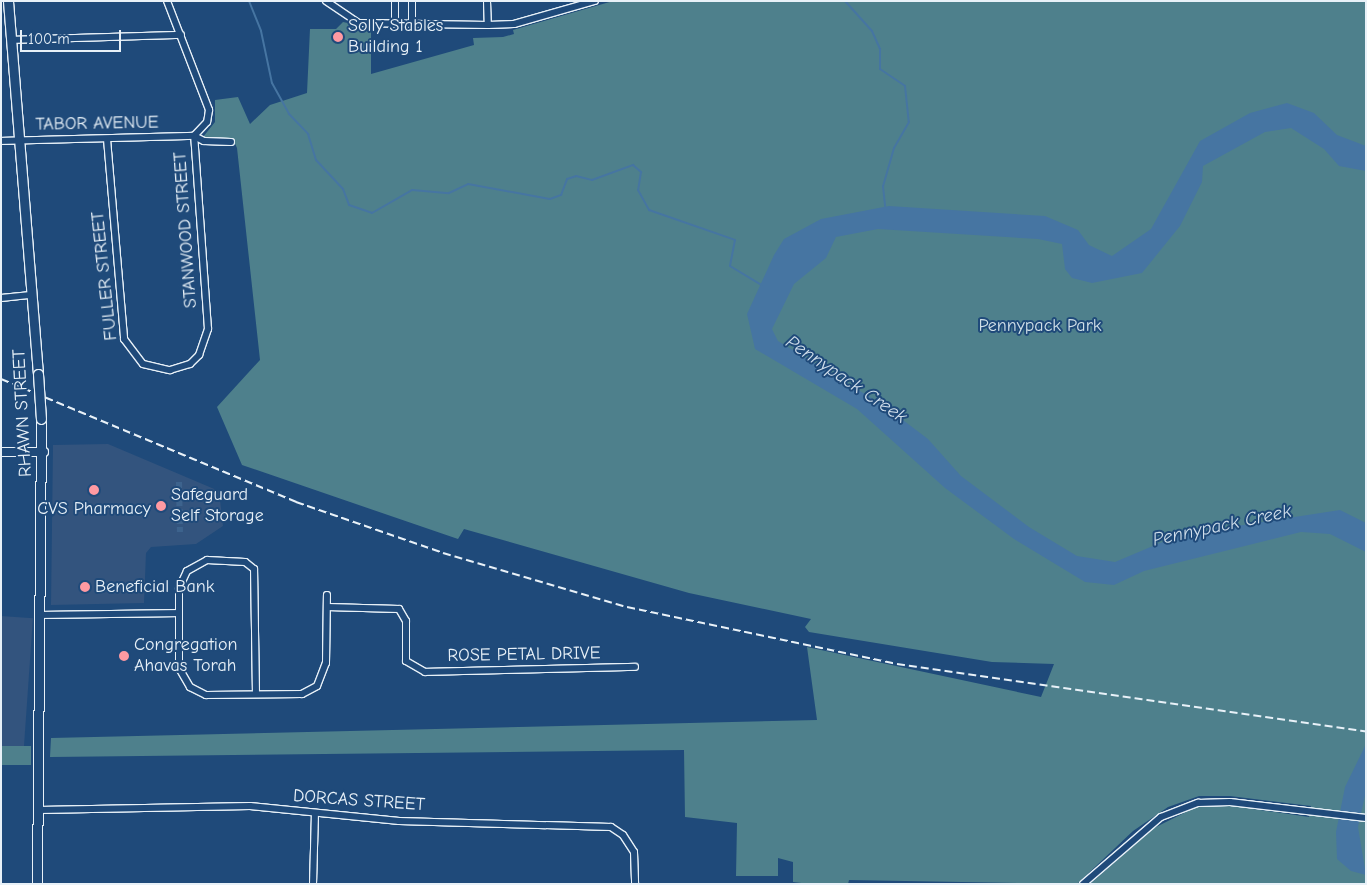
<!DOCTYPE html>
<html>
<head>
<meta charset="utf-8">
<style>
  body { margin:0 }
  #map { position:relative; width:1367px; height:885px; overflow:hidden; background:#1f4a7a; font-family:"Comic Neue",sans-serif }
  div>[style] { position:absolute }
  .built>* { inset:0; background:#33547e; transform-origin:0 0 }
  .green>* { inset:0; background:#4e808c; transform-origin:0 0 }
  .water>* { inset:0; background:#4675a2 }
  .stream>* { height:2px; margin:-1px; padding:0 1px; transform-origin:1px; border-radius:1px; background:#4675a2 }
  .minor-tunnel>* { height:6px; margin-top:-3px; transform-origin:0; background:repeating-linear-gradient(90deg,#3d638d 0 6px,transparent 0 9px) }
  .roads { filter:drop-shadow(1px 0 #e8f1f8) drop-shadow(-1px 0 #e8f1f8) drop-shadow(0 1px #e8f1f8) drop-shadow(0 -1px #e8f1f8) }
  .minor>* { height:6px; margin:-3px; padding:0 3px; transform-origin:3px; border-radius:3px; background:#1f4a7a }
  .tertiary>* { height:8px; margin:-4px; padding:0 4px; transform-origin:4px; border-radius:4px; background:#1f4a7a }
  .secondary>* { height:9px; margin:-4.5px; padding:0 4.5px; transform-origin:4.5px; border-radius:4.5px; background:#1f4a7a }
  .rail>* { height:2px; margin-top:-1px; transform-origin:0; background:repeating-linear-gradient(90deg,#e8f1f8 0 8px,transparent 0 12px) }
  .bridges { filter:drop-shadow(1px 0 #e8f1f8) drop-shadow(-1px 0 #e8f1f8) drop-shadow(0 1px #e8f1f8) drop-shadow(0 -1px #e8f1f8) }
  .secondary-bridge>* { height:9px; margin:-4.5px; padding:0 4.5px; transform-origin:4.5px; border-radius:4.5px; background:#1f4a7a }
  .dots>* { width:14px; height:14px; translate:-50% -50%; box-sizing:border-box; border:2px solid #1f4a7a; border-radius:50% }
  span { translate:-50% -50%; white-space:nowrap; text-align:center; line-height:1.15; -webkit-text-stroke:4px #1f4a7a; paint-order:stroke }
  .poi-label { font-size:18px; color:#e8f1f8 }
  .left { translate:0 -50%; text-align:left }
  .street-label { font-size:18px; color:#e8f1f8 }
  .park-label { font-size:18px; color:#d1e0e8 }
  .water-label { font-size:19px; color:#d0deeb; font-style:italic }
  .frame { position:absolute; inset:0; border:2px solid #e8f1f8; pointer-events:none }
  .scale { position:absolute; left:20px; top:30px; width:101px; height:22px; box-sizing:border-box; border:2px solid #e8f1f8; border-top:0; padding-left:6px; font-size:15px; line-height:18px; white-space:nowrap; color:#e8f1f8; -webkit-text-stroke:4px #1f4a7a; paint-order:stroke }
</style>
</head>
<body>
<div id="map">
  <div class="built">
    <i style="clip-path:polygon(108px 444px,219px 491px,223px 526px,196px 544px,151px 547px,146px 553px,144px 603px,51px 605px,53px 445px)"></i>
    <i style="left:1px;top:616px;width:32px;height:130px;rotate:4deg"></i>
  </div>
  <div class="green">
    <i style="clip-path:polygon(613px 1px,1366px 1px,1366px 884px,1090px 884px,1154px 828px,1196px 807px,1233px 806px,1309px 817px,1311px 806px,1230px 796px,1199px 796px,1168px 807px,1133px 831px,1077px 884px,849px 880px,848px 884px,810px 884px,793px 882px,793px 862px,778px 858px,778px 876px,736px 876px,737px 823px,685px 817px,684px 750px,50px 757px,51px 738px,817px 720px,807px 647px,1041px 697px,1054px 664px,992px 662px,809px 632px,805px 627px,811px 619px,689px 593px,464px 529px,458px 539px,242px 465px,217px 407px,260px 360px,237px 148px,233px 139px,203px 137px,215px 122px,215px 100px,238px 97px,250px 124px,270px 105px,307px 93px,310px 29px,336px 29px,343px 22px,371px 28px,371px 74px,474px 45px,473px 38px,503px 37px,514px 34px,513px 30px)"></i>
    <i style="left:1px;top:746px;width:30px;height:19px"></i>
  </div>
  <div class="water">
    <i style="clip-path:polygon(1287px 103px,1314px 113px,1337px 135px,1366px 146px,1366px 171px,1339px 166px,1324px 149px,1291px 128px,1265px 132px,1203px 166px,1202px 182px,1180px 226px,1142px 273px,1092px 283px,1072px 278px,1065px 269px,1062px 244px,1038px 239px,878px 229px,836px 237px,826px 258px,794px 284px,772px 329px,778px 341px,883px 405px,928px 439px,961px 476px,1029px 527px,1077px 556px,1115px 562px,1179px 535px,1340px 510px,1366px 523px,1366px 552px,1330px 534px,1301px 532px,1144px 571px,1114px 585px,1085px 582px,1014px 539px,945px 488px,857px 409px,755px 349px,747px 314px,774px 255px,784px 239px,821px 219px,889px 206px,1045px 216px,1078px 230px,1089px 245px,1112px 256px,1151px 229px,1200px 141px,1250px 113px)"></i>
    <i style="clip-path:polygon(1366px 744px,1366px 791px,1358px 827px,1366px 875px,1351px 871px,1337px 859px,1336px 832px,1345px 787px)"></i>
  </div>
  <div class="stream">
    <i style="left:249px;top:1px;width:32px;rotate:68deg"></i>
    <i style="left:261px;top:31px;width:53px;rotate:78.1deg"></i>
    <i style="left:272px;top:83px;width:35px;rotate:61deg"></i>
    <i style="left:289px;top:114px;width:28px;rotate:46deg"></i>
    <i style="left:308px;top:134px;width:27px;rotate:73deg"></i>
    <i style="left:316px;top:160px;width:40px;rotate:47deg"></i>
    <i style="left:343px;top:189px;width:17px;rotate:69deg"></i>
    <i style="left:349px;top:205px;width:24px;rotate:19deg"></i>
    <i style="left:372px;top:213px;width:46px;rotate:-29.9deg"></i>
    <i style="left:412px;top:190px;width:37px;rotate:5deg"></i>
    <i style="left:449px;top:193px;width:21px;rotate:-25deg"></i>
    <i style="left:468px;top:184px;width:83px;rotate:10.4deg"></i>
    <i style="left:550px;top:199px;width:12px;rotate:-20deg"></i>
    <i style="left:561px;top:195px;width:17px;rotate:-69deg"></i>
    <i style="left:567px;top:179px;width:9px;rotate:-18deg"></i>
    <i style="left:576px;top:176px;width:16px;rotate:14deg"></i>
    <i style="left:592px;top:180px;width:44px;rotate:-20.1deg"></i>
    <i style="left:633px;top:165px;width:11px;rotate:41deg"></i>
    <i style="left:641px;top:172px;width:18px;rotate:99deg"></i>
    <i style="left:638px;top:190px;width:23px;rotate:61deg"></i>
    <i style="left:649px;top:210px;width:91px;rotate:19.2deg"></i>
    <i style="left:735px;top:240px;width:26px;rotate:101deg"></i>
    <i style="left:730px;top:266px;width:37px;rotate:31deg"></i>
    <i style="left:845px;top:1px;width:40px;rotate:48deg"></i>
    <i style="left:872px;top:31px;width:20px;rotate:66deg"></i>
    <i style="left:880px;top:49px;width:20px;rotate:90deg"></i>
    <i style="left:880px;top:69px;width:30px;rotate:34deg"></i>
    <i style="left:905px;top:86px;width:36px;rotate:84deg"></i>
    <i style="left:909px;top:122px;width:30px;rotate:120deg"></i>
    <i style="left:894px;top:148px;width:40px;rotate:106deg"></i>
    <i style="left:883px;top:186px;width:20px;rotate:84deg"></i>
  </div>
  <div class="minor-tunnel">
    <i style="left:179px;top:482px;width:50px;rotate:88.9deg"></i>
  </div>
  <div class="roads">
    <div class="minor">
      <i style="left:167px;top:1px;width:117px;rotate:68.9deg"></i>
      <i style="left:209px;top:110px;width:12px;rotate:99deg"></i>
      <i style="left:207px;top:122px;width:19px;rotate:133deg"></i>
      <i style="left:326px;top:1px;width:40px;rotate:34deg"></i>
      <i style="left:359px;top:23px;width:129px;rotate:0.9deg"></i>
      <i style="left:488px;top:25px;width:26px;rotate:-2deg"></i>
      <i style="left:514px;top:24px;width:84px;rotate:-15.9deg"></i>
      <i style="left:395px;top:1px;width:23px;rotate:90deg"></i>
      <i style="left:412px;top:1px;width:22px;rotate:90deg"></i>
      <i style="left:487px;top:1px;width:24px;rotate:88deg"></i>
      <i style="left:11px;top:40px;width:170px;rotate:-1.7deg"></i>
      <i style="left:194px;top:136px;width:11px;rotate:27deg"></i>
      <i style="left:204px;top:141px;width:27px;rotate:2deg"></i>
      <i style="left:107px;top:139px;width:201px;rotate:85.1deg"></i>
      <i style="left:124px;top:339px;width:31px;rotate:53deg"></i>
      <i style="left:143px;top:364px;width:28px;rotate:13deg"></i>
      <i style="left:170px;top:370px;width:21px;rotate:-17deg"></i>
      <i style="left:190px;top:364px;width:13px;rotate:-45deg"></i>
      <i style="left:199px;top:355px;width:28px;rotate:-71deg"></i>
      <i style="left:208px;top:329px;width:194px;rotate:-94.1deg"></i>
      <i style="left:1px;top:141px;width:193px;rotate:-1.5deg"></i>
      <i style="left:1px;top:298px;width:30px;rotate:-6deg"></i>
      <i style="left:327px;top:607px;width:72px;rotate:1.6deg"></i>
      <i style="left:399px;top:609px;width:14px;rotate:60deg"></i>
      <i style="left:406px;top:621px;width:40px;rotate:90deg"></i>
      <i style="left:406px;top:661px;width:22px;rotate:30deg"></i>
      <i style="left:425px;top:672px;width:210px;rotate:-1.4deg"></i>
      <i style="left:42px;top:615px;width:137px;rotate:-0.8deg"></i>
      <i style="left:256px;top:694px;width:125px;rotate:-90.9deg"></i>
      <i style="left:254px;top:569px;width:11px;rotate:-142deg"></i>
      <i style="left:245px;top:562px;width:38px;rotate:-177deg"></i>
      <i style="left:207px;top:560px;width:23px;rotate:151deg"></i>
      <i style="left:187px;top:571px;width:19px;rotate:115deg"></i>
      <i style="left:179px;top:588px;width:80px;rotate:90deg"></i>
      <i style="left:179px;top:668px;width:22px;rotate:60deg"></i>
      <i style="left:190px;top:687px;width:18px;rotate:27deg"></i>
      <i style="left:206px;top:695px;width:96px;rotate:-0.6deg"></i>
      <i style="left:302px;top:694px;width:17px;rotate:-28deg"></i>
      <i style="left:317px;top:686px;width:25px;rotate:-69deg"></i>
      <i style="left:326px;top:663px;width:68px;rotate:-89.2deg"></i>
      <i style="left:39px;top:810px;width:211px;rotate:-1.1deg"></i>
      <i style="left:250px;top:806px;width:150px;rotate:5.7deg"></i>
      <i style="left:399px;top:821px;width:212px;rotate:1.6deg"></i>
      <i style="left:611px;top:827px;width:14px;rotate:34deg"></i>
      <i style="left:623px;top:835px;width:20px;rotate:57deg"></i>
      <i style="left:634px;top:852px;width:32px;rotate:88deg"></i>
      <i style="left:313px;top:884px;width:70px;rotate:-88.4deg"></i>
      <i style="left:1083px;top:884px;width:103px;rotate:-40.7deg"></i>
      <i style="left:1161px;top:817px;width:40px;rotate:-21deg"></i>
      <i style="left:1198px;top:803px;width:32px;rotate:-2deg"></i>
      <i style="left:1230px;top:802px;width:137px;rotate:6.7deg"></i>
    </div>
    <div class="tertiary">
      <i style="left:1px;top:452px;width:43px"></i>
    </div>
    <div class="secondary">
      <i style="left:8px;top:1px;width:374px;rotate:85.4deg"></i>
      <i style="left:37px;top:884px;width:465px;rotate:-89.5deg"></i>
    </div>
  </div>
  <div class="rail">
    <i style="left:1px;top:379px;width:320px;rotate:22.6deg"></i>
    <i style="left:296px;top:502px;width:156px;rotate:19.1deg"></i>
    <i style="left:443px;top:553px;width:192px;rotate:16.4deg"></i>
    <i style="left:627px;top:607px;width:276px;rotate:11.9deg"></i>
    <i style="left:897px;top:664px;width:474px;rotate:8.2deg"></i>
  </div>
  <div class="bridges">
    <div class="secondary-bridge">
      <i style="left:38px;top:374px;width:45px;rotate:86.2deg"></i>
    </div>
  </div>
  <div class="dots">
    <i style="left:338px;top:37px;background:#ff9aa2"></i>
    <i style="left:94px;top:490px;background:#ff9aa2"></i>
    <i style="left:161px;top:506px;background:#ff9aa2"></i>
    <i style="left:85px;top:587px;background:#ff9aa2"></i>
    <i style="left:124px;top:656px;background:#ff9aa2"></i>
  </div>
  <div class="poi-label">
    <span class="left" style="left:348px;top:37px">Solly Stables<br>Building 1</span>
    <span class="left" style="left:171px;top:506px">Safeguard<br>Self Storage</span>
    <span style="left:94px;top:509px">CVS Pharmacy</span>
    <span class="left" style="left:95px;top:587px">Beneficial Bank</span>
    <span class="left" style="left:134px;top:656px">Congregation<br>Ahavas Torah</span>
  </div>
  <div class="street-label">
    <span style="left:97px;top:124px;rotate:-1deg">TABOR AVENUE</span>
    <span style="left:186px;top:230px;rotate:-94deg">STANWOOD STREET</span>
    <span style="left:105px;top:276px;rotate:-96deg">FULLER STREET</span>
    <span style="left:23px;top:413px;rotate:-93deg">RHAWN STREET</span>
    <span style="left:524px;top:655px;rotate:-1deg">ROSE PETAL DRIVE</span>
    <span style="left:359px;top:801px;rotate:4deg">DORCAS STREET</span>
  </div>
  <div class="park-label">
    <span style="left:1040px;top:326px">Pennypack Park</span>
  </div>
  <div class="water-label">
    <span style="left:846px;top:380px;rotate:34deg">Pennypack Creek</span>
    <span style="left:1222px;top:526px;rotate:-12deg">Pennypack Creek</span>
  </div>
  <div class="frame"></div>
  <div class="scale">100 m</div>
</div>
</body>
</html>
